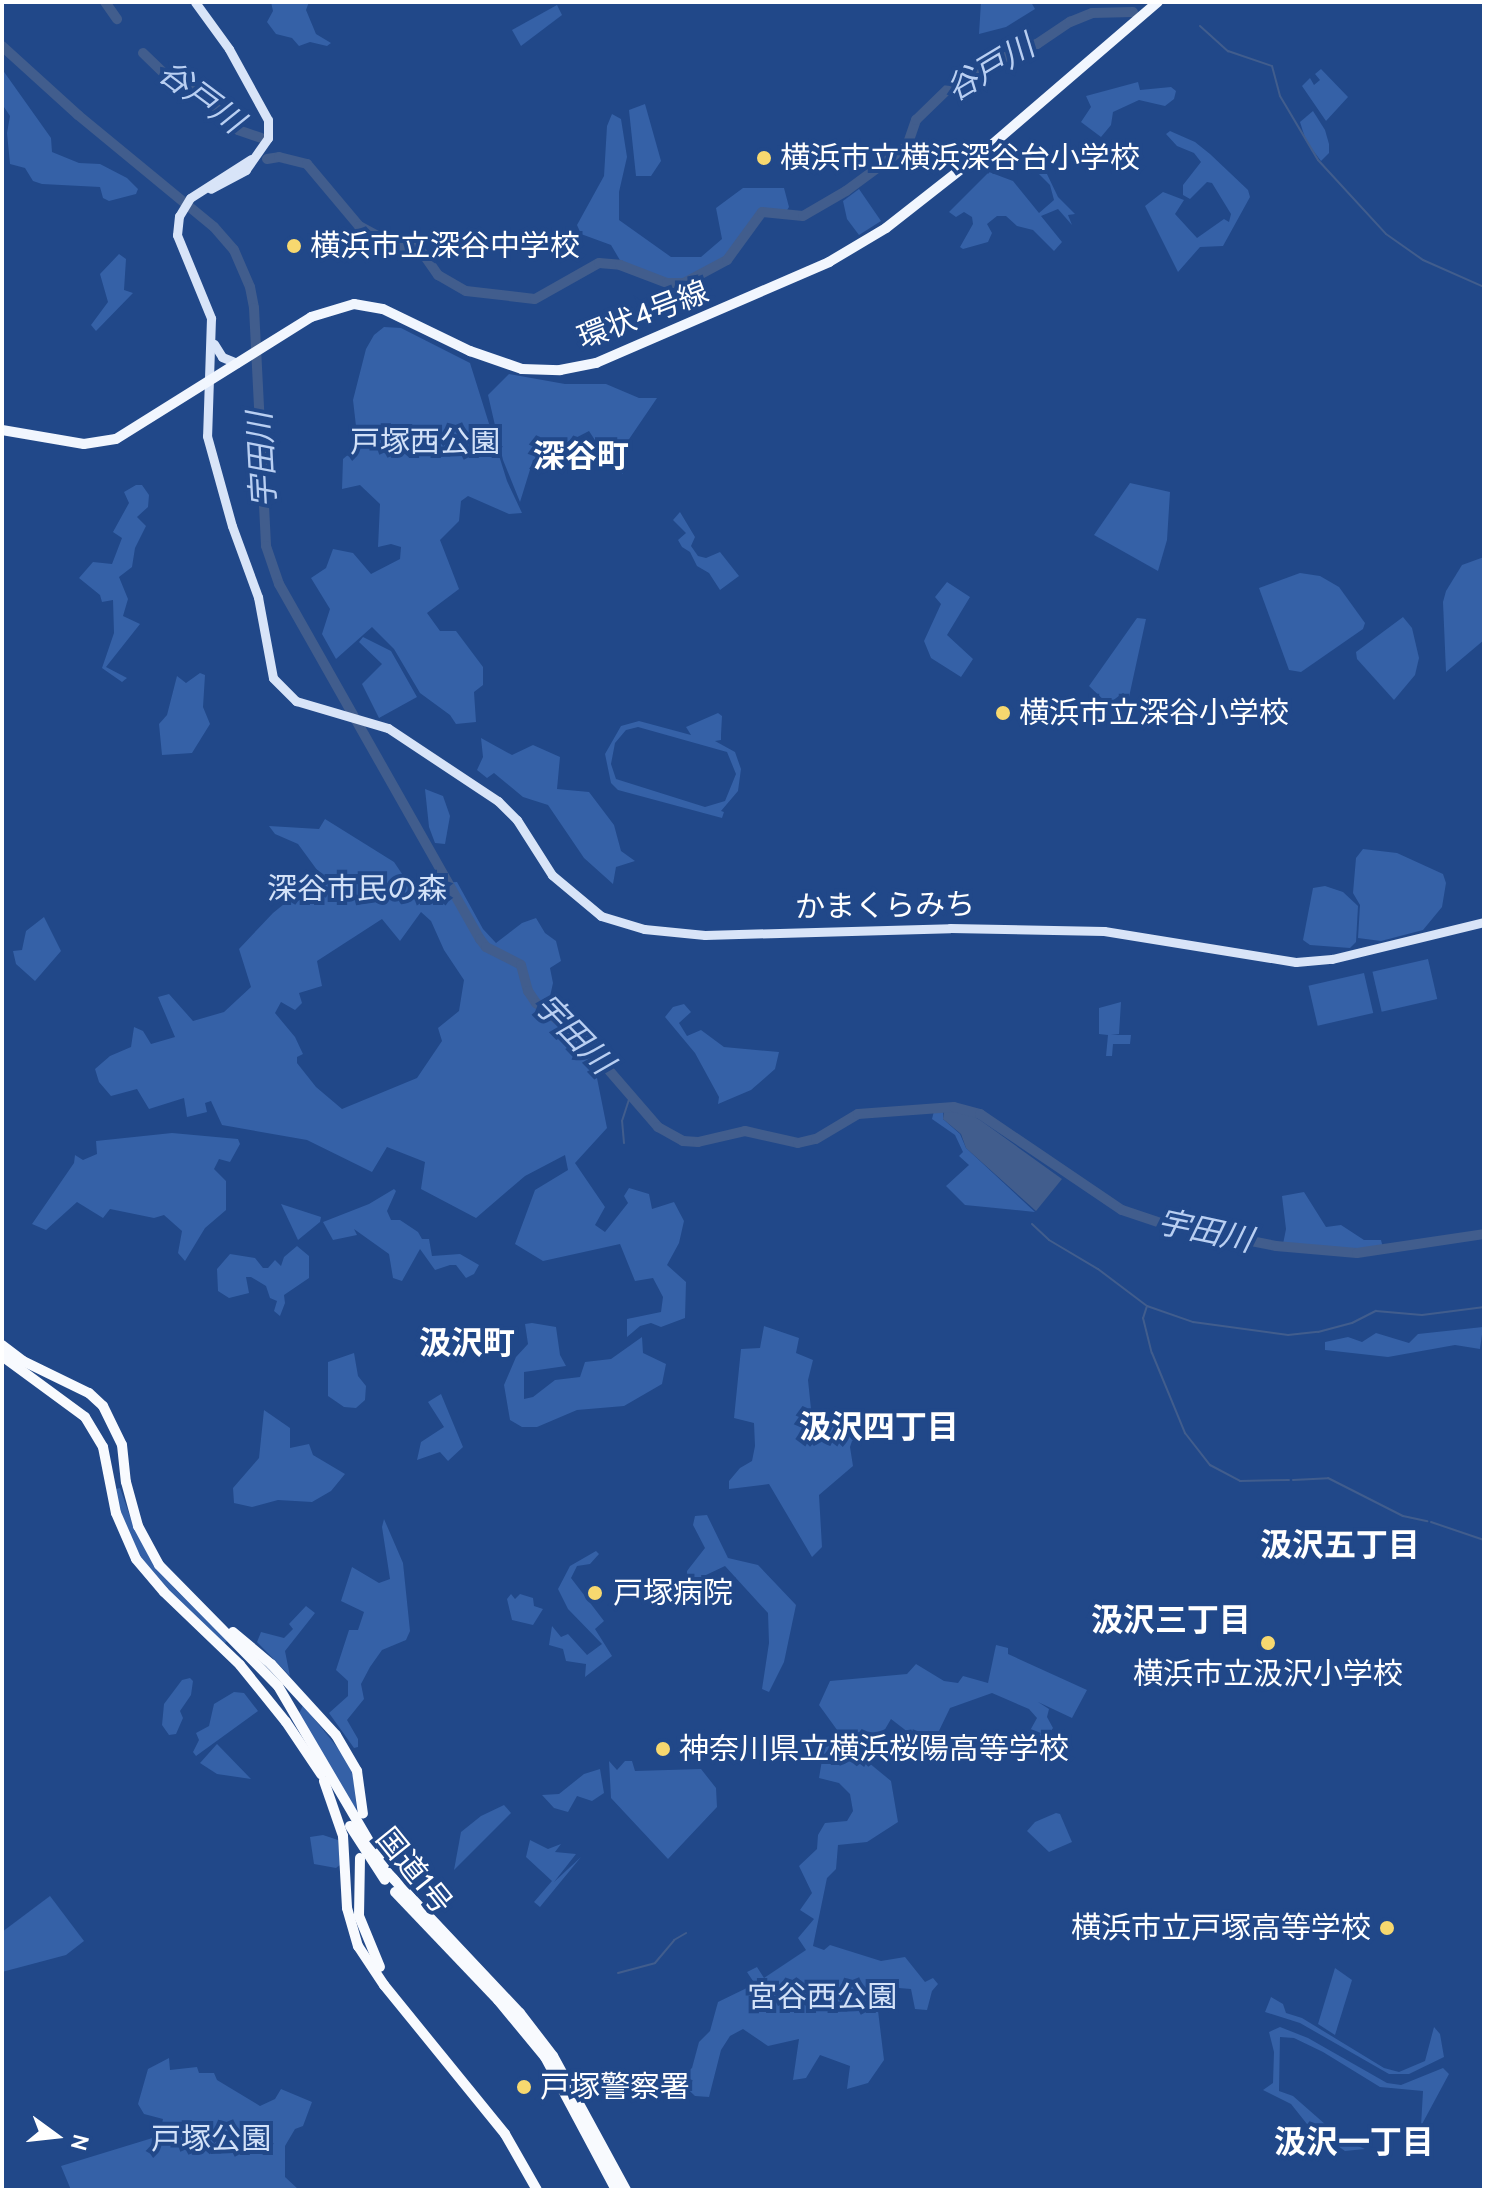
<!DOCTYPE html>
<html>
<head>
<meta charset="utf-8">
<style>
  body { margin:0 }
  #map { position:relative; width:1486px; height:2192px; overflow:hidden; background:#214889; font-family:Cabin,"Noto Sans JP",sans-serif }
  div>[style] { position:absolute }
  .green>* { inset:0; background:#3561a7; transform-origin:0 0 }
  .water>* { inset:0; background:#415d8d }
  .stream>* { height:2px; margin:-1px; padding:0 1px; transform-origin:1px; border-radius:1px; background:#415d8d }
  .river>* { height:10px; margin:-5px; padding:0 5px; transform-origin:5px; border-radius:5px; background:#415d8d }
  .secondary>* { height:9px; margin:-4.5px; padding:0 4.5px; transform-origin:4.5px; border-radius:4.5px; background:#d8e4f8 }
  .primary>* { height:10px; margin:-5px; padding:0 5px; transform-origin:5px; border-radius:5px; background:#f1f6fe }
  .trunk>* { height:10px; margin:-5px; padding:0 5px; transform-origin:5px; border-radius:5px; background:#f8fafe }
  .dots>* { width:22px; height:22px; translate:-50% -50%; box-sizing:border-box; border:4px solid #214889; border-radius:50% }
  span { translate:-50% -50%; white-space:nowrap; text-align:center; line-height:1.15; -webkit-text-stroke:8px #214889; paint-order:stroke }
  .poi-label { font-size:30px; color:#fff }
  .left { translate:0 -50%; text-align:left }
  .right { translate:-100% -50%; text-align:right }
  .street-label { font-size:30px; color:#fff }
  .park-label { font-size:30px; color:#d2e1f8 }
  .water-label { font-size:32px; color:#b9cff2; font-style:italic }
  .neighbourhood-label { font-size:32px; color:#fff; font-weight:700 }
  .frame { position:absolute; inset:0; border:4px solid #fff; pointer-events:none }
  .north { position:absolute; left:16px; top:2096px; width:80px; height:80px; -webkit-text-stroke:6px #214889; paint-order:stroke; rotate:105deg; font-size:22px; font-weight:700; line-height:32px; text-align:center; color:#fff }
  .north::after { content:''; display:block; margin:auto; width:28px; height:36px; background:#fff; clip-path:polygon(50% 0,100% 100%,50% 72%,0 100%) }
</style>
</head>
<body>
<div id="map">
  <div class="green">
    <i style="clip-path:polygon(271px 2px,309px 2px,306px 10px,316px 34px,331px 43px,327px 46px,310px 42px,299px 46px,292px 38px,276px 34px,267px 22px,273px 11px)"></i>
    <i style="clip-path:polygon(981px 2px,1031px 2px,1035px 9px,1006px 27px,979px 34px)"></i>
    <i style="clip-path:polygon(557px 5px,562px 15px,521px 46px,512px 30px)"></i>
    <i style="clip-path:polygon(2px 69px,51px 138px,52px 152px,79px 163px,100px 164px,127px 178px,138px 189px,136px 194px,109px 201px,103px 198px,100px 187px,42px 184px,33px 181px,25px 168px,10px 164px,7px 133px,10px 116px,2px 104px)"></i>
    <i style="clip-path:polygon(1321px 69px,1348px 97px,1326px 121px,1302px 86px,1310px 78px,1314px 85px,1320px 80px,1315px 74px)"></i>
    <i style="clip-path:polygon(1138px 82px,1140px 90px,1171px 87px,1176px 91px,1174px 99px,1165px 106px,1139px 100px,1113px 112px,1111px 125px,1101px 137px,1081px 122px,1091px 107px,1086px 96px)"></i>
    <i style="clip-path:polygon(645px 104px,661px 161px,651px 176px,636px 176px,629px 110px)"></i>
    <i style="clip-path:polygon(1313px 111px,1325px 130px,1329px 144px,1329px 153px,1321px 161px,1306px 141px,1300px 122px)"></i>
    <i style="clip-path:polygon(612px 114px,621px 119px,627px 157px,619px 192px,619px 220px,671px 257px,701px 257px,722px 239px,716px 208px,743px 188px,784px 188px,789px 207px,784px 215px,762px 212px,727px 260px,684px 281px,667px 281px,621px 262px,611px 245px,581px 234px,577px 225px,604px 176px,607px 126px)"></i>
    <i style="clip-path:polygon(1170px 131px,1195px 142px,1210px 154px,1248px 190px,1250px 197px,1223px 246px,1200px 247px,1178px 272px,1145px 206px,1163px 192px,1184px 200px,1175px 214px,1197px 238px,1224px 219px,1229px 222px,1231px 214px,1212px 183px,1207px 182px,1190px 199px,1183px 195px,1183px 185px,1201px 162px,1194px 153px,1177px 146px,1166px 134px)"></i>
    <i style="clip-path:polygon(989px 172px,1013px 181px,1039px 213px,1054px 200px,1050px 185px,1038px 173px,1046px 172px,1058px 197px,1075px 214px,1068px 215px,1072px 225px,1058px 209px,1041px 216px,1062px 242px,1054px 251px,1033px 230px,1017px 226px,1006px 216px,997px 216px,987px 224px,992px 233px,988px 242px,963px 249px,960px 247px,973px 224px,972px 217px,964px 212px,956px 217px,949px 212px)"></i>
    <i style="clip-path:polygon(859px 189px,881px 221px,859px 235px,847px 219px,843px 201px)"></i>
    <i style="clip-path:polygon(119px 254px,126px 259px,124px 290px,133px 293px,96px 331px,91px 325px,108px 302px,100px 274px)"></i>
    <i style="clip-path:polygon(384px 327px,401px 328px,470px 363px,507px 481px,522px 513px,509px 514px,468px 496px,461px 501px,459px 521px,440px 540px,459px 589px,427px 613px,440px 631px,456px 631px,483px 667px,483px 685px,474px 692px,476px 722px,456px 724px,450px 715px,420px 693px,394px 649px,372px 627px,336px 659px,322px 634px,330px 609px,311px 578px,326px 568px,333px 549px,353px 553px,371px 574px,400px 559px,401px 547px,391px 544px,378px 547px,380px 504px,360px 485px,342px 489px,343px 459px,350px 453px,357px 435px,353px 400px,366px 349px,374px 335px)"></i>
    <i style="clip-path:polygon(509px 374px,565px 384px,606px 384px,639px 398px,657px 398px,623px 448px,623px 474px,601px 459px,602px 451px,589px 431px,533px 460px,520px 502px,503px 460px,488px 395px)"></i>
    <i style="clip-path:polygon(1130px 483px,1170px 492px,1167px 540px,1158px 571px,1094px 535px)"></i>
    <i style="clip-path:polygon(136px 485px,142px 485px,149px 495px,148px 507px,137px 517px,146px 526px,135px 548px,132px 567px,119px 577px,128px 599px,123px 616px,140px 624px,106px 667px,127px 678px,122px 682px,102px 668px,114px 633px,113px 600px,102px 602px,100px 595px,79px 578px,93px 562px,112px 564px,122px 538px,113px 532px,129px 503px,124px 492px)"></i>
    <i style="clip-path:polygon(680px 512px,695px 537px,691px 546px,698px 556px,706px 558px,720px 552px,739px 576px,720px 590px,709px 573px,697px 566px,690px 552px,682px 547px,678px 540px,686px 533px,673px 520px)"></i>
    <i style="clip-path:polygon(1484px 557px,1484px 640px,1446px 672px,1443px 602px,1446px 591px,1462px 565px)"></i>
    <i style="clip-path:polygon(1300px 573px,1320px 576px,1339px 587px,1365px 623px,1363px 629px,1301px 672px,1289px 670px,1259px 588px)"></i>
    <i style="clip-path:polygon(947px 582px,970px 597px,947px 635px,973px 659px,961px 677px,931px 658px,924px 641px,941px 604px,935px 597px)"></i>
    <i style="clip-path:polygon(1403px 617px,1412px 628px,1419px 658px,1415px 675px,1394px 700px,1357px 659px,1356px 652px)"></i>
    <i style="clip-path:polygon(1137px 618px,1146px 619px,1129px 697px,1123px 693px,1108px 704px,1089px 686px)"></i>
    <i style="clip-path:polygon(363px 637px,391px 651px,417px 697px,379px 718px,362px 684px,382px 664px,359px 642px)"></i>
    <i style="clip-path:polygon(200px 673px,205px 675px,203px 707px,210px 724px,192px 753px,162px 755px,159px 724px,167px 715px,177px 676px,186px 683px)"></i>
    <i style="clip-path:polygon(evenodd,718px 713px,722px 716px,721px 735px,721px 740px,715px 741px,735px 752px,741px 769px,738px 791px,721px 811px,724px 812px,722px 818px,618px 790px,611px 783px,605px 754px,621px 726px,639px 721px,691px 735px,686px 727px,718px 713px,638px 727px,727px 752px,736px 774px,725px 801px,705px 807px,616px 779px,611px 764px,615px 743px,626px 730px,638px 727px)"></i>
    <i style="clip-path:polygon(481px 738px,512px 755px,533px 745px,560px 757px,557px 789px,589px 792px,614px 825px,621px 851px,635px 861px,616px 867px,613px 884px,584px 858px,548px 805px,523px 797px,494px 773px,487px 778px,477px 770px,483px 757px)"></i>
    <i style="clip-path:polygon(425px 789px,443px 796px,450px 816px,445px 844px,435px 843px,429px 827px)"></i>
    <i style="clip-path:polygon(evenodd,325px 819px,394px 862px,419px 899px,437px 892px,439px 883px,457px 882px,483px 929px,496px 943px,522px 923px,536px 918px,545px 933px,556px 941px,561px 961px,550px 968px,553px 983px,549px 1001px,559px 1015px,583px 1035px,598px 1038px,605px 1054px,595px 1068px,607px 1128px,575px 1163px,605px 1207px,595px 1225px,605px 1232px,628px 1203px,624px 1196px,629px 1188px,649px 1194px,652px 1209px,674px 1202px,684px 1221px,679px 1243px,667px 1265px,686px 1282px,685px 1318px,661px 1327px,651px 1323px,640px 1326px,627px 1337px,627px 1319px,661px 1312px,663px 1297px,653px 1278px,635px 1281px,620px 1244px,543px 1261px,515px 1244px,535px 1190px,568px 1170px,565px 1155px,525px 1176px,476px 1218px,421px 1189px,425px 1162px,387px 1147px,372px 1172px,307px 1140px,222px 1125px,211px 1101px,205px 1103px,207px 1112px,187px 1117px,184px 1098px,149px 1109px,137px 1089px,111px 1096px,99px 1082px,95px 1069px,110px 1056px,131px 1047px,134px 1027px,143px 1031px,151px 1044px,175px 1037px,158px 997px,169px 994px,193px 1021px,224px 1012px,251px 987px,239px 949px,273px 913px,289px 900px,302px 898px,320px 874px,298px 844px,275px 834px,269px 826px,319px 829px,325px 819px,421px 912px,431px 921px,444px 950px,464px 980px,459px 1011px,438px 1028px,442px 1041px,417px 1078px,342px 1109px,316px 1087px,297px 1063px,297px 1057px,303px 1054px,295px 1037px,275px 1013px,281px 1002px,295px 1010px,302px 1003px,299px 993px,322px 986px,317px 961px,382px 919px,400px 941px,421px 912px)"></i>
    <i style="clip-path:polygon(1363px 849px,1397px 853px,1443px 874px,1446px 883px,1442px 907px,1423px 930px,1381px 941px,1358px 938px,1360px 905px,1353px 893px,1356px 858px)"></i>
    <i style="clip-path:polygon(1325px 886px,1343px 892px,1358px 906px,1356px 942px,1350px 948px,1310px 945px,1303px 940px,1313px 888px)"></i>
    <i style="clip-path:polygon(44px 917px,61px 951px,35px 981px,16px 964px,13px 951px,22px 950px,26px 931px)"></i>
    <i style="left:1428px;top:959px;width:41px;height:57px;rotate:77deg"></i>
    <i style="left:1364px;top:973px;width:41px;height:57px;rotate:77deg"></i>
    <i style="clip-path:polygon(1121px 1002px,1119px 1034px,1111px 1035px,1131px 1035px,1130px 1044px,1113px 1044px,1112px 1056px,1106px 1056px,1108px 1035px,1099px 1034px,1099px 1008px)"></i>
    <i style="clip-path:polygon(684px 1004px,691px 1012px,679px 1023px,687px 1036px,701px 1030px,724px 1047px,779px 1052px,775px 1069px,751px 1090px,718px 1104px,719px 1097px,695px 1053px,665px 1017px,673px 1007px)"></i>
    <i style="clip-path:polygon(934px 1111px,943px 1111px,943px 1119px,960px 1134px,966px 1148px,1035px 1212px,965px 1205px,946px 1186px,969px 1165px,959px 1156px,963px 1152px,955px 1135px,932px 1119px)"></i>
    <i style="clip-path:polygon(172px 1133px,238px 1139px,240px 1144px,230px 1162px,219px 1159px,214px 1169px,226px 1181px,226px 1210px,205px 1228px,185px 1261px,178px 1253px,182px 1231px,164px 1215px,154px 1218px,110px 1209px,103px 1218px,77px 1202px,46px 1230px,32px 1224px,74px 1163px,75px 1155px,83px 1160px,97px 1154px,96px 1141px)"></i>
    <i style="clip-path:polygon(394px 1189px,396px 1191px,387px 1211px,391px 1220px,400px 1220px,418px 1232px,422px 1239px,429px 1239px,432px 1256px,460px 1254px,479px 1265px,474px 1274px,466px 1278px,456px 1265px,450px 1265px,435px 1270px,420px 1249px,402px 1281px,393px 1278px,389px 1254px,354px 1229px,357px 1235px,333px 1240px,323px 1222px,369px 1204px)"></i>
    <i style="clip-path:polygon(1304px 1192px,1326px 1227px,1341px 1225px,1364px 1240px,1381px 1240px,1383px 1248px,1366px 1252px,1283px 1244px,1286px 1229px,1282px 1196px)"></i>
    <i style="clip-path:polygon(281px 1204px,321px 1217px,320px 1222px,298px 1240px)"></i>
    <i style="clip-path:polygon(297px 1246px,309px 1256px,309px 1278px,284px 1295px,285px 1303px,280px 1316px,274px 1311px,277px 1301px,270px 1298px,266px 1286px,251px 1277px,246px 1277px,249px 1293px,229px 1298px,218px 1291px,217px 1269px,230px 1254px,255px 1258px,263px 1268px,268px 1268px,275px 1260px,281px 1266px,284px 1257px)"></i>
    <i style="clip-path:polygon(532px 1323px,556px 1327px,560px 1355px,566px 1366px,524px 1372px,524px 1399px,533px 1397px,555px 1380px,580px 1377px,585px 1362px,611px 1359px,642px 1337px,643px 1353px,666px 1364px,662px 1384px,624px 1406px,577px 1410px,537px 1427px,522px 1427px,510px 1420px,504px 1385px,516px 1357px,528px 1344px,525px 1324px)"></i>
    <i style="clip-path:polygon(764px 1326px,799px 1338px,796px 1353px,813px 1360px,808px 1380px,811px 1409px,846px 1431px,857px 1432px,860px 1438px,852px 1441px,850px 1447px,853px 1466px,819px 1495px,822px 1547px,812px 1557px,769px 1484px,729px 1489px,729px 1481px,740px 1468px,752px 1461px,755px 1446px,754px 1423px,734px 1418px,741px 1349px,760px 1348px)"></i>
    <i style="clip-path:polygon(1483px 1327px,1480px 1349px,1455px 1345px,1388px 1357px,1325px 1350px,1325px 1342px,1348px 1337px,1362px 1342px,1376px 1333px,1409px 1343px,1418px 1334px)"></i>
    <i style="clip-path:polygon(354px 1353px,358px 1376px,366px 1386px,365px 1400px,356px 1408px,344px 1407px,328px 1396px,328px 1362px)"></i>
    <i style="clip-path:polygon(441px 1394px,463px 1447px,448px 1461px,440px 1452px,417px 1460px,421px 1442px,444px 1427px,428px 1402px)"></i>
    <i style="clip-path:polygon(264px 1410px,290px 1428px,290px 1448px,309px 1444px,313px 1455px,345px 1474px,331px 1491px,312px 1502px,278px 1500px,252px 1507px,234px 1503px,233px 1488px,259px 1458px)"></i>
    <i style="clip-path:polygon(120px 1488px,132px 1522px,150px 1558px,175px 1589px,228px 1640px,224px 1644px,167px 1592px,132px 1547px,117px 1500px,116px 1489px)"></i>
    <i style="clip-path:polygon(707px 1515px,728px 1558px,758px 1565px,796px 1605px,784px 1662px,769px 1692px,762px 1689px,769px 1643px,768px 1613px,725px 1566px,687px 1584px,687px 1571px,705px 1548px,693px 1525px,695px 1516px)"></i>
    <i style="clip-path:polygon(384px 1519px,403px 1563px,410px 1631px,406px 1640px,382px 1650px,370px 1667px,361px 1684px,364px 1699px,347px 1720px,358px 1739px,358px 1747px,354px 1748px,329px 1713px,348px 1696px,348px 1681px,336px 1670px,349px 1630px,358px 1630px,364px 1612px,341px 1601px,352px 1567px,379px 1583px,390px 1579px,382px 1527px)"></i>
    <i style="clip-path:polygon(596px 1551px,599px 1554px,590px 1564px,577px 1566px,571px 1578px,604px 1621px,595px 1629px,612px 1656px,585px 1677px,586px 1664px,566px 1661px,563px 1649px,549px 1645px,552px 1626px,561px 1637px,568px 1634px,587px 1655px,602px 1644px,568px 1609px,558px 1589px,570px 1566px)"></i>
    <i style="clip-path:polygon(511px 1594px,515px 1599px,520px 1594px,533px 1598px,534px 1606px,543px 1609px,533px 1625px,512px 1620px,507px 1599px)"></i>
    <i style="clip-path:polygon(306px 1606px,315px 1613px,285px 1651px,290px 1676px,257px 1642px,261px 1632px,284px 1638px,293px 1629px,289px 1624px)"></i>
    <i style="clip-path:polygon(996px 1645px,1008px 1648px,1008px 1654px,1087px 1690px,1072px 1718px,1038px 1702px,1049px 1709px,1047px 1717px,1053px 1728px,1046px 1737px,1027px 1736px,1037px 1718px,1029px 1709px,992px 1693px,950px 1708px,936px 1737px,913px 1736px,891px 1719px,873px 1750px,860px 1741px,852px 1749px,891px 1781px,898px 1822px,867px 1842px,838px 1845px,836px 1869px,827px 1878px,813px 1946px,824px 1950px,830px 1945px,881px 1961px,905px 1957px,925px 1982px,933px 1978px,938px 1984px,932px 1991px,927px 2010px,915px 2009px,911px 1989px,875px 1986px,884px 2060px,868px 2083px,847px 2089px,850px 2066px,820px 2055px,806px 2078px,793px 2080px,799px 2039px,768px 2046px,743px 2029px,730px 2036px,721px 2050px,709px 2097px,695px 2096px,674px 2076px,682px 2076px,692px 2068px,699px 2042px,710px 2031px,718px 2002px,755px 1984px,747px 1972px,757px 1967px,764px 1978px,806px 1950px,798px 1938px,814px 1919px,800px 1910px,812px 1893px,799px 1866px,817px 1849px,818px 1835px,825px 1823px,847px 1821px,853px 1811px,850px 1794px,839px 1783px,819px 1778px,824px 1748px,835px 1743px,840px 1734px,819px 1705px,830px 1681px,907px 1674px,916px 1664px,944px 1681px,958px 1683px,963px 1676px,988px 1683px)"></i>
    <i style="clip-path:polygon(190px 1678px,193px 1681px,191px 1695px,180px 1711px,183px 1718px,176px 1734px,169px 1735px,162px 1725px,164px 1704px,182px 1680px)"></i>
    <i style="clip-path:polygon(234px 1692px,244px 1693px,258px 1711px,196px 1756px,193px 1752px,199px 1740px,196px 1733px,209px 1726px,214px 1704px)"></i>
    <i style="clip-path:polygon(303px 1705px,346px 1758px,353px 1775px,357px 1813px,299px 1714px)"></i>
    <i style="clip-path:polygon(217px 1744px,251px 1779px,217px 1774px,200px 1763px)"></i>
    <i style="clip-path:polygon(609px 1761px,617px 1770px,625px 1761px,632px 1761px,635px 1771px,701px 1769px,716px 1788px,717px 1807px,668px 1859px,611px 1798px)"></i>
    <i style="clip-path:polygon(600px 1769px,604px 1793px,592px 1801px,577px 1796px,568px 1812px,554px 1808px,542px 1795px,559px 1794px,584px 1774px)"></i>
    <i style="clip-path:polygon(504px 1805px,511px 1813px,454px 1870px,461px 1832px,481px 1816px)"></i>
    <i style="clip-path:polygon(1056px 1813px,1060px 1814px,1072px 1842px,1049px 1852px,1027px 1831px,1035px 1822px)"></i>
    <i style="clip-path:polygon(323px 1835px,338px 1840px,340px 1865px,336px 1868px,314px 1864px,310px 1837px)"></i>
    <i style="clip-path:polygon(530px 1840px,548px 1849px,561px 1844px,555px 1852px,576px 1854px,554px 1882px,581px 1857px,540px 1907px,534px 1902px,552px 1881px,526px 1857px)"></i>
    <i style="clip-path:polygon(50px 1896px,84px 1941px,66px 1955px,2px 1972px,2px 1932px)"></i>
    <i style="clip-path:polygon(1335px 1968px,1352px 1980px,1335px 2035px,1318px 2024px)"></i>
    <i style="clip-path:polygon(1271px 1997px,1283px 2004px,1286px 2013px,1302px 2018px,1384px 2068px,1399px 2072px,1425px 2061px,1434px 2027px,1440px 2034px,1444px 2057px,1409px 2074px,1389px 2074px,1300px 2023px,1265px 2012px)"></i>
    <i style="clip-path:polygon(1280px 2027px,1308px 2038px,1387px 2083px,1401px 2085px,1443px 2068px,1449px 2074px,1421px 2126px,1423px 2091px,1380px 2087px,1323px 2052px,1294px 2038px,1280px 2037px,1279px 2091px,1293px 2096px,1342px 2139px,1365px 2149px,1345px 2151px,1307px 2124px,1291px 2104px,1263px 2090px,1273px 2083px,1274px 2052px,1269px 2032px)"></i>
    <i style="clip-path:polygon(169px 2058px,170px 2070px,197px 2067px,199px 2073px,214px 2073px,217px 2080px,260px 2106px,275px 2099px,281px 2089px,312px 2102px,303px 2126px,295px 2129px,285px 2146px,285px 2177px,299px 2190px,71px 2190px,61px 2166px,159px 2136px,163px 2119px,144px 2114px,138px 2104px,148px 2069px)"></i>
  </div>
  <div class="water">
    <i style="clip-path:polygon(944px 1111px,966px 1112px,980px 1120px,1062px 1179px,1036px 1211px,966px 1148px,961px 1134px,943px 1119px)"></i>
  </div>
  <div class="stream">
    <i style="left:1200px;top:26px;width:38px;rotate:42deg"></i>
    <i style="left:1228px;top:51px;width:46px;rotate:18.8deg"></i>
    <i style="left:1272px;top:66px;width:31px;rotate:75deg"></i>
    <i style="left:1280px;top:96px;width:74px;rotate:59.3deg"></i>
    <i style="left:1318px;top:160px;width:100px;rotate:47.4deg"></i>
    <i style="left:1386px;top:234px;width:45px;rotate:35.1deg"></i>
    <i style="left:1423px;top:260px;width:67px;rotate:23.9deg"></i>
    <i style="left:624px;top:1143px;width:22px;rotate:-95deg"></i>
    <i style="left:622px;top:1121px;width:26px;rotate:-72deg"></i>
    <i style="left:1032px;top:1224px;width:23px;rotate:43deg"></i>
    <i style="left:1049px;top:1240px;width:57px;rotate:30.6deg"></i>
    <i style="left:1098px;top:1269px;width:61px;rotate:37.1deg"></i>
    <i style="left:1147px;top:1306px;width:13px;rotate:108deg"></i>
    <i style="left:1143px;top:1318px;width:36px;rotate:76deg"></i>
    <i style="left:1152px;top:1353px;width:87px;rotate:67.6deg"></i>
    <i style="left:1185px;top:1433px;width:41px;rotate:52deg"></i>
    <i style="left:1210px;top:1465px;width:34px;rotate:28deg"></i>
    <i style="left:1240px;top:1481px;width:49px;rotate:-1.2deg"></i>
    <i style="left:1147px;top:1306px;width:49px;rotate:19.2deg"></i>
    <i style="left:1193px;top:1322px;width:96px;rotate:7.8deg"></i>
    <i style="left:1288px;top:1335px;width:30px;rotate:-6deg"></i>
    <i style="left:1318px;top:1332px;width:35px;rotate:-15deg"></i>
    <i style="left:1352px;top:1323px;width:27px;rotate:-27deg"></i>
    <i style="left:1376px;top:1311px;width:46px;rotate:5deg"></i>
    <i style="left:1422px;top:1315px;width:63px;rotate:-7.4deg"></i>
    <i style="left:1293px;top:1480px;width:35px;rotate:-3deg"></i>
    <i style="left:1328px;top:1478px;width:84px;rotate:26.9deg"></i>
    <i style="left:1403px;top:1516px;width:25px;rotate:12deg"></i>
    <i style="left:1431px;top:1522px;width:56px;rotate:18.8deg"></i>
    <i style="left:618px;top:1973px;width:38px;rotate:-15deg"></i>
    <i style="left:655px;top:1963px;width:30px;rotate:-50deg"></i>
    <i style="left:674px;top:1940px;width:14px;rotate:-30deg"></i>
  </div>
  <div class="river">
    <i style="left:105px;top:2px;width:21px;rotate:55deg"></i>
    <i style="left:2px;top:46px;width:103px;rotate:42.2deg"></i>
    <i style="left:78px;top:115px;width:176px;rotate:39.5deg"></i>
    <i style="left:214px;top:227px;width:30px;rotate:49deg"></i>
    <i style="left:234px;top:250px;width:40px;rotate:66.6deg"></i>
    <i style="left:250px;top:287px;width:21px;rotate:79deg"></i>
    <i style="left:254px;top:308px;width:238px;rotate:87.1deg"></i>
    <i style="left:266px;top:546px;width:40px;rotate:71.1deg"></i>
    <i style="left:279px;top:584px;width:408px;rotate:60.5deg"></i>
    <i style="left:480px;top:939px;width:10px;rotate:53deg"></i>
    <i style="left:486px;top:947px;width:39px;rotate:27deg"></i>
    <i style="left:521px;top:965px;width:27px;rotate:75deg"></i>
    <i style="left:528px;top:991px;width:14px;rotate:56deg"></i>
    <i style="left:536px;top:1003px;width:57px;rotate:37.9deg"></i>
    <i style="left:581px;top:1038px;width:118px;rotate:49.1deg"></i>
    <i style="left:658px;top:1127px;width:29px;rotate:29deg"></i>
    <i style="left:683px;top:1141px;width:15px;rotate:4deg"></i>
    <i style="left:698px;top:1142px;width:48px;rotate:-13.2deg"></i>
    <i style="left:745px;top:1131px;width:54px;rotate:12.8deg"></i>
    <i style="left:798px;top:1143px;width:18px;rotate:-13deg"></i>
    <i style="left:816px;top:1139px;width:49px;rotate:-30.8deg"></i>
    <i style="left:858px;top:1114px;width:96px;rotate:-4.2deg"></i>
    <i style="left:954px;top:1107px;width:27px;rotate:15deg"></i>
    <i style="left:980px;top:1114px;width:171px;rotate:34.1deg"></i>
    <i style="left:1122px;top:1210px;width:44px;rotate:18.4deg"></i>
    <i style="left:1164px;top:1224px;width:114px;rotate:11.1deg"></i>
    <i style="left:1276px;top:1246px;width:81px;rotate:4.9deg"></i>
    <i style="left:1357px;top:1253px;width:128px;rotate:-8.5deg"></i>
    <i style="left:143px;top:53px;width:30px;rotate:44deg"></i>
    <i style="left:165px;top:74px;width:50px;rotate:31.2deg"></i>
    <i style="left:208px;top:100px;width:42px;rotate:45deg"></i>
    <i style="left:238px;top:130px;width:24px;rotate:19deg"></i>
    <i style="left:267px;top:159px;width:12px;rotate:-9deg"></i>
    <i style="left:279px;top:157px;width:29px;rotate:14deg"></i>
    <i style="left:307px;top:164px;width:81px;rotate:50deg"></i>
    <i style="left:359px;top:226px;width:42px;rotate:28.4deg"></i>
    <i style="left:396px;top:246px;width:21px;rotate:-3deg"></i>
    <i style="left:417px;top:245px;width:37px;rotate:55deg"></i>
    <i style="left:438px;top:275px;width:32px;rotate:30deg"></i>
    <i style="left:466px;top:291px;width:69px;rotate:6.6deg"></i>
    <i style="left:535px;top:299px;width:73px;rotate:-29.4deg"></i>
    <i style="left:599px;top:263px;width:21px;rotate:5deg"></i>
    <i style="left:620px;top:265px;width:50px;rotate:21deg"></i>
    <i style="left:667px;top:283px;width:17px"></i>
    <i style="left:684px;top:283px;width:49px;rotate:-28.1deg"></i>
    <i style="left:727px;top:260px;width:59px;rotate:-53.9deg"></i>
    <i style="left:762px;top:212px;width:41px;rotate:5.6deg"></i>
    <i style="left:803px;top:216px;width:50px;rotate:-30.2deg"></i>
    <i style="left:846px;top:191px;width:76px;rotate:-36.4deg"></i>
    <i style="left:907px;top:146px;width:28px;rotate:-71deg"></i>
    <i style="left:916px;top:120px;width:49px;rotate:-44.2deg"></i>
    <i style="left:951px;top:86px;width:24px;rotate:-22deg"></i>
    <i style="left:973px;top:77px;width:54px;rotate:-31.3deg"></i>
    <i style="left:1019px;top:49px;width:19px;rotate:-16deg"></i>
    <i style="left:1037px;top:44px;width:40px;rotate:-34deg"></i>
    <i style="left:1070px;top:22px;width:24px;rotate:-22deg"></i>
    <i style="left:1092px;top:13px;width:41px;rotate:-1.4deg"></i>
  </div>
  <div class="secondary">
    <i style="left:195px;top:2px;width:58px;rotate:54.1deg"></i>
    <i style="left:229px;top:49px;width:81px;rotate:61.2deg"></i>
    <i style="left:268px;top:120px;width:18px;rotate:90deg"></i>
    <i style="left:268px;top:138px;width:39px;rotate:125deg"></i>
    <i style="left:246px;top:170px;width:40px;rotate:152deg"></i>
    <i style="left:251px;top:159px;width:72px;rotate:147.4deg"></i>
    <i style="left:190px;top:198px;width:21px;rotate:121deg"></i>
    <i style="left:179px;top:216px;width:19px;rotate:96deg"></i>
    <i style="left:177px;top:235px;width:90px;rotate:67.7deg"></i>
    <i style="left:211px;top:318px;width:118px;rotate:91.9deg"></i>
    <i style="left:207px;top:436px;width:93px;rotate:74.5deg"></i>
    <i style="left:232px;top:526px;width:76px;rotate:69.9deg"></i>
    <i style="left:258px;top:597px;width:82px;rotate:79.5deg"></i>
    <i style="left:273px;top:678px;width:33px;rotate:45deg"></i>
    <i style="left:296px;top:701px;width:96px;rotate:16.4deg"></i>
    <i style="left:388px;top:728px;width:132px;rotate:33.6deg"></i>
    <i style="left:498px;top:801px;width:27px;rotate:45deg"></i>
    <i style="left:517px;top:820px;width:65px;rotate:57.5deg"></i>
    <i style="left:552px;top:875px;width:64px;rotate:39.9deg"></i>
    <i style="left:601px;top:916px;width:45px;rotate:16.8deg"></i>
    <i style="left:644px;top:929px;width:61px;rotate:5.6deg"></i>
    <i style="left:705px;top:935px;width:245px;rotate:-1.6deg"></i>
    <i style="left:950px;top:928px;width:154px;rotate:1.1deg"></i>
    <i style="left:1104px;top:931px;width:194px;rotate:9.2deg"></i>
    <i style="left:1296px;top:962px;width:36px;rotate:-5deg"></i>
    <i style="left:1332px;top:959px;width:156px;rotate:-13.7deg"></i>
    <i style="left:214px;top:344px;width:15px;rotate:58deg"></i>
    <i style="left:222px;top:357px;width:16px;rotate:22deg"></i>
  </div>
  <div class="primary">
    <i style="left:2px;top:430px;width:83px;rotate:9.7deg"></i>
    <i style="left:84px;top:444px;width:32px;rotate:-9deg"></i>
    <i style="left:116px;top:439px;width:230px;rotate:-32deg"></i>
    <i style="left:311px;top:317px;width:45px;rotate:-16.8deg"></i>
    <i style="left:354px;top:304px;width:29px;rotate:10deg"></i>
    <i style="left:383px;top:309px;width:97px;rotate:25.8deg"></i>
    <i style="left:470px;top:351px;width:55px;rotate:19.1deg"></i>
    <i style="left:522px;top:369px;width:38px;rotate:2deg"></i>
    <i style="left:560px;top:370px;width:37px;rotate:-11deg"></i>
    <i style="left:596px;top:363px;width:254px;rotate:-23.4deg"></i>
    <i style="left:829px;top:262px;width:66px;rotate:-30.8deg"></i>
    <i style="left:886px;top:228px;width:130px;rotate:-38.1deg"></i>
    <i style="left:988px;top:148px;width:224px;rotate:-40.7deg"></i>
  </div>
  <div class="trunk">
    <i style="left:2px;top:1345px;width:26px;rotate:37deg"></i>
    <i style="left:23px;top:1361px;width:73px;rotate:25.9deg"></i>
    <i style="left:89px;top:1393px;width:19px;rotate:43deg"></i>
    <i style="left:103px;top:1406px;width:43px;rotate:64deg"></i>
    <i style="left:122px;top:1445px;width:37px;rotate:84deg"></i>
    <i style="left:126px;top:1482px;width:46px;rotate:74.7deg"></i>
    <i style="left:138px;top:1526px;width:44px;rotate:61.7deg"></i>
    <i style="left:159px;top:1565px;width:170px;rotate:45.5deg"></i>
    <i style="left:278px;top:1686px;width:216px;rotate:59.6deg"></i>
    <i style="left:387px;top:1872px;width:194px;rotate:46.7deg"></i>
    <i style="left:520px;top:2013px;width:54px;rotate:52.5deg"></i>
    <i style="left:553px;top:2056px;width:153px;rotate:61.4deg"></i>
    <i style="left:2px;top:1356px;width:103px;rotate:36.3deg"></i>
    <i style="left:85px;top:1417px;width:35px;rotate:59deg"></i>
    <i style="left:103px;top:1447px;width:67px;rotate:78.9deg"></i>
    <i style="left:116px;top:1513px;width:50px;rotate:66.5deg"></i>
    <i style="left:136px;top:1559px;width:43px;rotate:49.7deg"></i>
    <i style="left:164px;top:1592px;width:105px;rotate:43.8deg"></i>
    <i style="left:240px;top:1665px;width:73px;rotate:51.1deg"></i>
    <i style="left:286px;top:1722px;width:63px;rotate:56.1deg"></i>
    <i style="left:233px;top:1632px;width:50px;rotate:40.1deg"></i>
    <i style="left:271px;top:1664px;width:96px;rotate:47.5deg"></i>
    <i style="left:336px;top:1735px;width:42px;rotate:59.7deg"></i>
    <i style="left:357px;top:1771px;width:43px;rotate:82.1deg"></i>
    <i style="left:324px;top:1781px;width:58px;rotate:70.9deg"></i>
    <i style="left:343px;top:1836px;width:72px;rotate:86.8deg"></i>
    <i style="left:347px;top:1908px;width:40px;rotate:74deg"></i>
    <i style="left:358px;top:1946px;width:47px;rotate:56.3deg"></i>
    <i style="left:384px;top:1985px;width:192px;rotate:50.9deg"></i>
    <i style="left:505px;top:2134px;width:64px;rotate:60.3deg"></i>
    <i style="left:350px;top:1826px;width:64px;rotate:57.1deg"></i>
    <i style="left:360px;top:1858px;width:58px;rotate:91deg"></i>
    <i style="left:359px;top:1916px;width:55px;rotate:67.6deg"></i>
    <i style="left:395px;top:1892px;width:149px;rotate:46.4deg"></i>
    <i style="left:498px;top:2000px;width:74px;rotate:50.5deg"></i>
    <i style="left:545px;top:2057px;width:151px;rotate:61.9deg"></i>
  </div>
  <div class="dots">
    <i style="left:764px;top:158px;background:#f7d86f"></i>
    <i style="left:294px;top:246px;background:#f7d86f"></i>
    <i style="left:1003px;top:713px;background:#f7d86f"></i>
    <i style="left:595px;top:1593px;background:#f7d86f"></i>
    <i style="left:1268px;top:1643px;background:#f7d86f"></i>
    <i style="left:663px;top:1749px;background:#f7d86f"></i>
    <i style="left:1387px;top:1928px;background:#f7d86f"></i>
    <i style="left:524px;top:2087px;background:#f7d86f"></i>
  </div>
  <div class="poi-label">
    <span class="left" style="left:780px;top:158px">横浜市立横浜深谷台小学校</span>
    <span class="left" style="left:310px;top:246px">横浜市立深谷中学校</span>
    <span class="left" style="left:1019px;top:713px">横浜市立深谷小学校</span>
    <span class="left" style="left:613px;top:1593px">戸塚病院</span>
    <span style="left:1268px;top:1674px">横浜市立汲沢小学校</span>
    <span class="left" style="left:679px;top:1749px">神奈川県立横浜桜陽高等学校</span>
    <span class="right" style="left:1371px;top:1928px">横浜市立戸塚高等学校</span>
    <span class="left" style="left:540px;top:2087px">戸塚警察署</span>
  </div>
  <div class="street-label">
    <span style="left:643px;top:315px;rotate:-21deg">環状4号線</span>
    <span style="left:885px;top:906px;rotate:-1deg">かまくらみち</span>
    <span style="left:414px;top:1871px;rotate:51deg">国道1号</span>
  </div>
  <div class="park-label">
    <span style="left:425px;top:442px">戸塚西公園</span>
    <span style="left:357px;top:889px">深谷市民の森</span>
    <span style="left:822px;top:1997px">宮谷西公園</span>
    <span style="left:211px;top:2139px">戸塚公園</span>
  </div>
  <div class="water-label">
    <span style="left:990px;top:68px;rotate:-31deg">谷戸川</span>
    <span style="left:201px;top:97px;rotate:37deg">谷戸川</span>
    <span style="left:262px;top:460px;rotate:-93deg">宇田川</span>
    <span style="left:574px;top:1034px;rotate:46deg">宇田川</span>
    <span style="left:1205px;top:1231px;rotate:12deg">宇田川</span>
  </div>
  <div class="neighbourhood-label">
    <span style="left:581px;top:456px">深谷町</span>
    <span style="left:467px;top:1343px">汲沢町</span>
    <span style="left:879px;top:1427px">汲沢四丁目</span>
    <span style="left:1340px;top:1545px">汲沢五丁目</span>
    <span style="left:1171px;top:1620px">汲沢三丁目</span>
    <span style="left:1354px;top:2142px">汲沢一丁目</span>
  </div>
  <div class="frame"></div>
  <div class="north">N</div>
</div>
</body>
</html>
